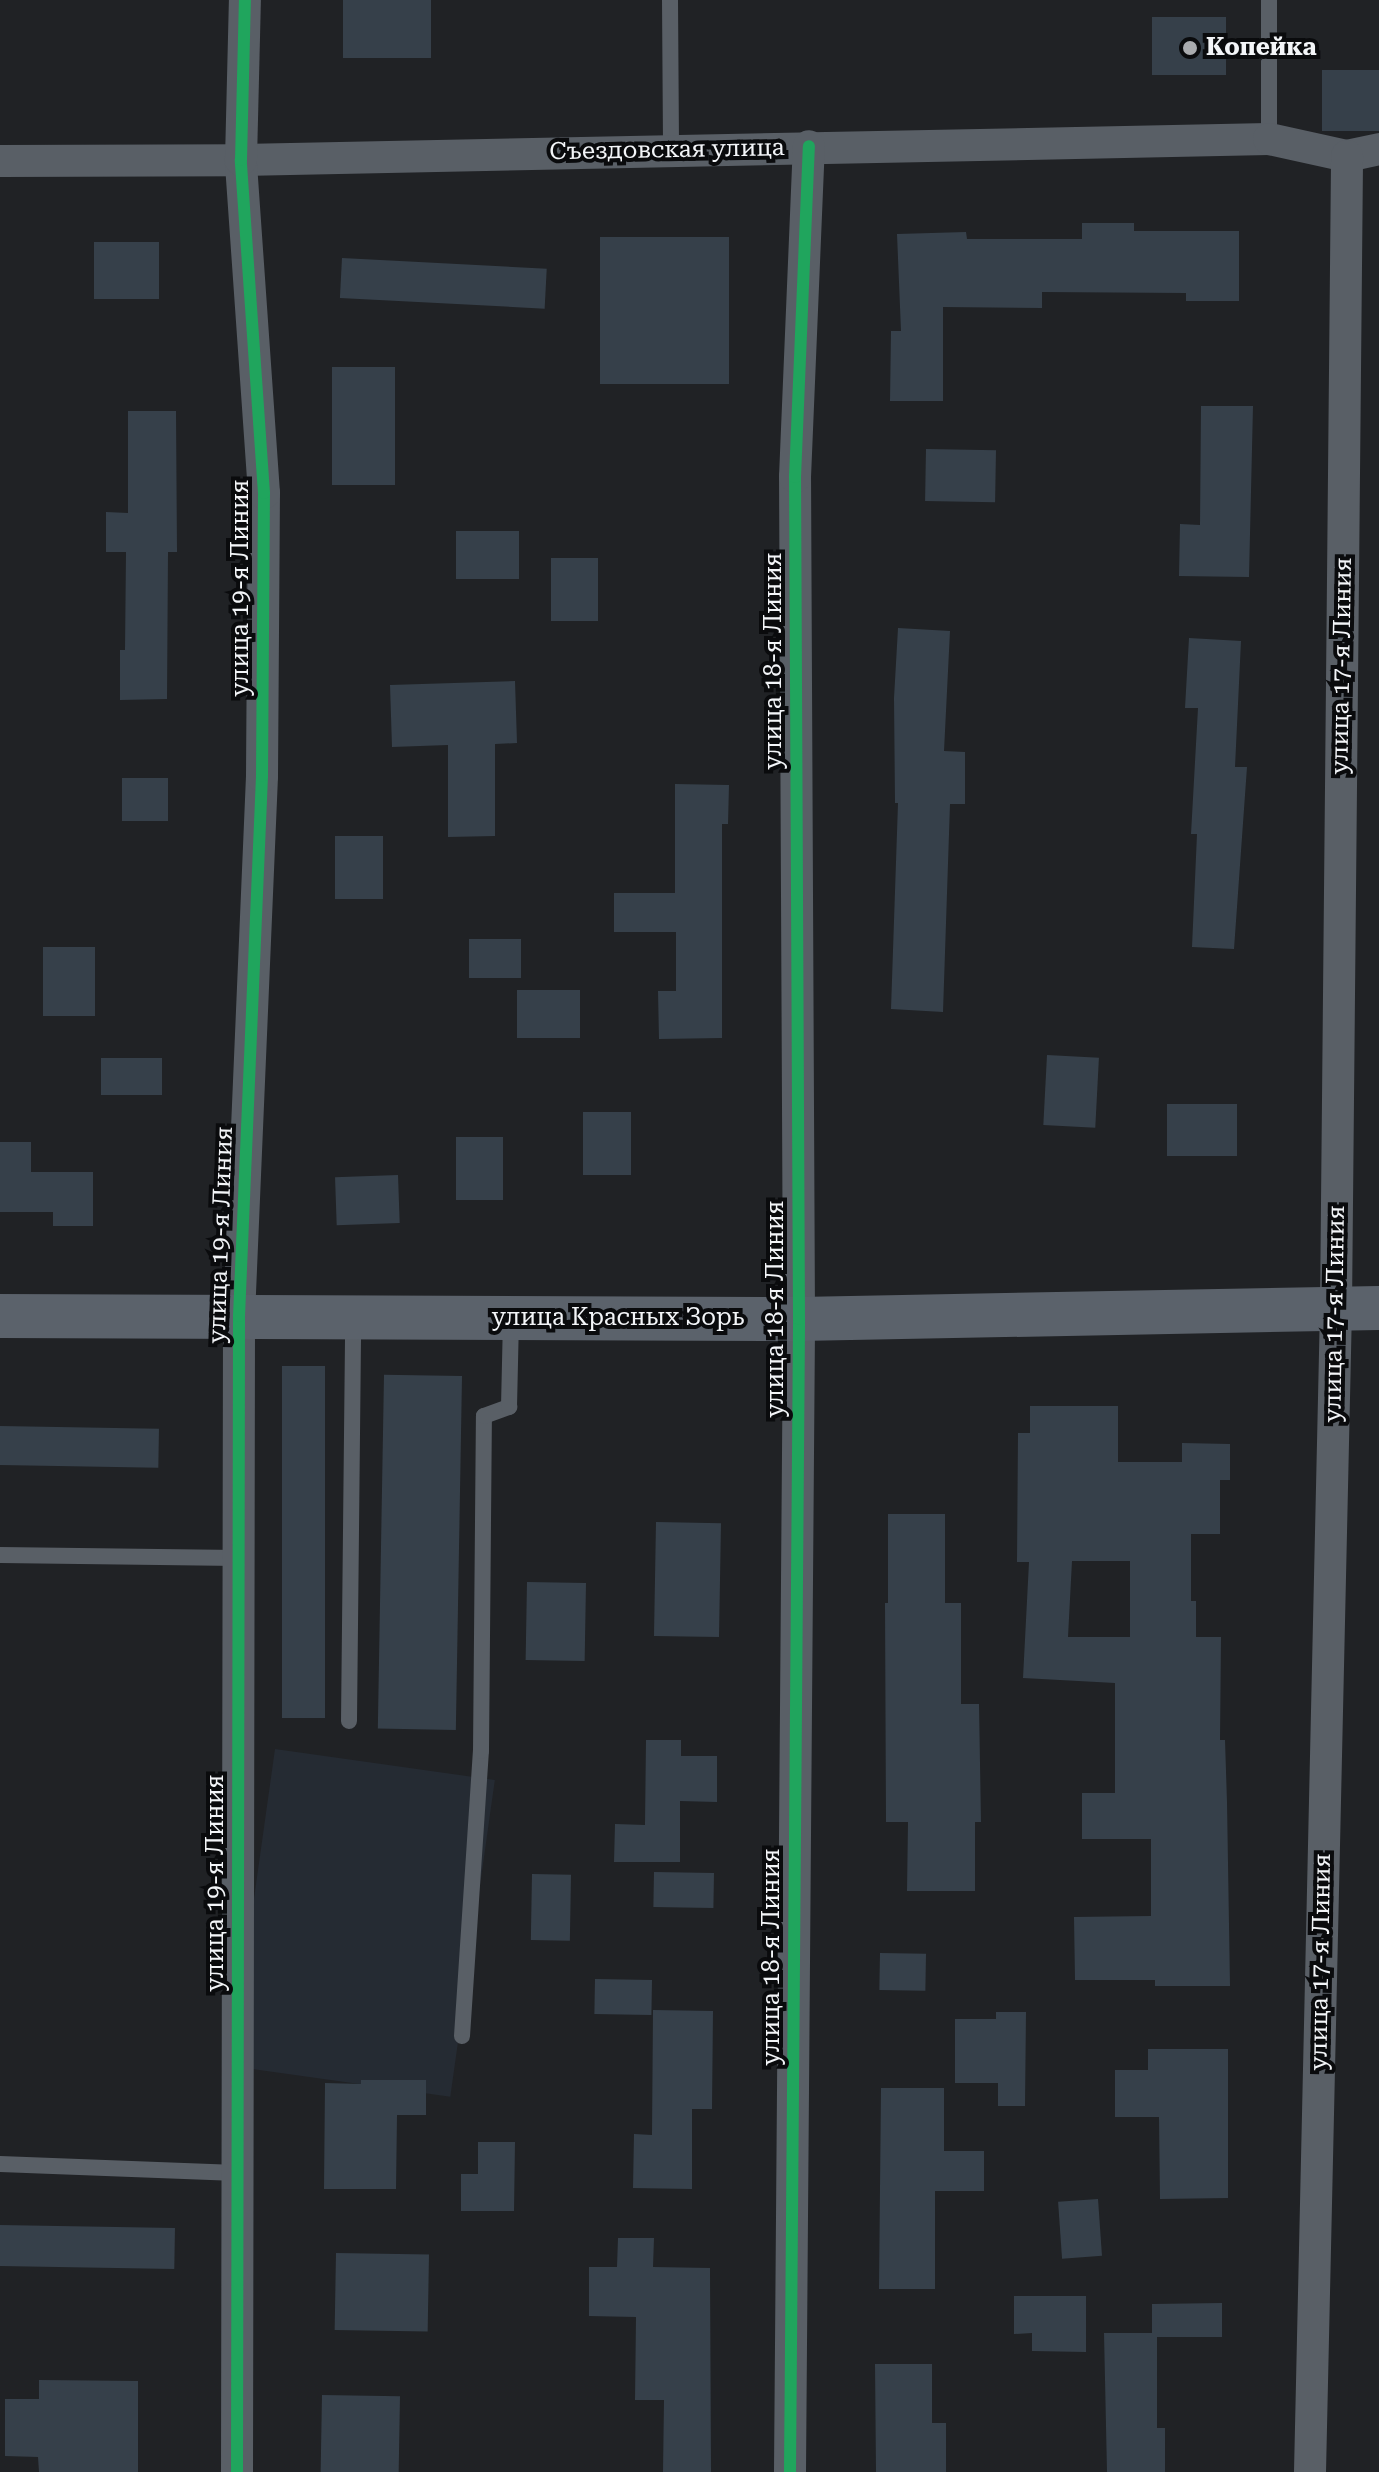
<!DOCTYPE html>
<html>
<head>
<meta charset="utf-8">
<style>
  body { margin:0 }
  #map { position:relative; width:1379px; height:2472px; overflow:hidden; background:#202225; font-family:"Roboto Serif",serif }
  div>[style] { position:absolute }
  .built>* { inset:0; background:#252b33; transform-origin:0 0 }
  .building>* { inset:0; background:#36404a; transform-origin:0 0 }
  .lane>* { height:16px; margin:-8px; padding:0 8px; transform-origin:8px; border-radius:8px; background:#595f66 }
  .street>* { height:32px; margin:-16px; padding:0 16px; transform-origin:16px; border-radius:16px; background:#595f66 }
  .secondary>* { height:44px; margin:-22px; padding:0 22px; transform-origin:22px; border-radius:22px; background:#5b626b }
  .cycleway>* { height:12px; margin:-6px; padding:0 6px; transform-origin:6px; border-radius:6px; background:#20a55d }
  .dots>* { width:22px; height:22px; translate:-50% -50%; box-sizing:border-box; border:4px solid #0a0b0d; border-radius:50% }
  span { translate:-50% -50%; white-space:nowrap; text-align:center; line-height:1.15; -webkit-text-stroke:8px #0a0b0d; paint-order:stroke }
  .poi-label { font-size:24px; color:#f3f5f8; font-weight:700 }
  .left { translate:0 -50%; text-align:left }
  .street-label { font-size:24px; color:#f3f5f8 }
</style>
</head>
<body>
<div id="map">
  <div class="built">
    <i style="left:275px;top:1749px;width:222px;height:320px;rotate:8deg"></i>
  </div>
  <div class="building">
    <i style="left:343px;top:0;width:88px;height:58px"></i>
    <i style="left:1226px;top:17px;width:58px;height:74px;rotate:90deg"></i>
    <i style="left:1379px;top:70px;width:61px;height:57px;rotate:90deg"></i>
    <i style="clip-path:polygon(1082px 223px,1134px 223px,1134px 231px,1239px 231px,1239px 301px,1186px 301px,1186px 293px,1042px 292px,1042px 308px,943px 307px,943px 401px,890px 401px,891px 331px,901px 331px,897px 234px,966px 232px,967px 239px,1082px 239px)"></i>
    <i style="left:600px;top:237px;width:129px;height:147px"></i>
    <i style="left:94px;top:242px;width:65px;height:57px"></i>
    <i style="left:342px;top:258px;width:205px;height:40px;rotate:3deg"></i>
    <i style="left:332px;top:367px;width:63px;height:118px"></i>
    <i style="clip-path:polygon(1201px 406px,1253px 406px,1249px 577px,1179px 576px,1180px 524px,1200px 525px)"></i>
    <i style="clip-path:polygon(128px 411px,176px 411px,177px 552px,168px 552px,167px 699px,120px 700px,120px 650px,125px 650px,126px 552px,106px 552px,106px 512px,128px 513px)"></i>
    <i style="left:926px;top:449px;width:70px;height:52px;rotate:1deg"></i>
    <i style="left:456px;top:531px;width:63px;height:48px"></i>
    <i style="left:551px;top:558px;width:47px;height:63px"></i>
    <i style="clip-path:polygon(898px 628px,950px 631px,944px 751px,965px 752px,965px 804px,950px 804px,943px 1012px,891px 1009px,898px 803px,895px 803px,894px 698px)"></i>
    <i style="clip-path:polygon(1189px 638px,1241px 641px,1235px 767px,1247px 767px,1234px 949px,1192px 947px,1197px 834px,1191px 834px,1198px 708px,1185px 708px)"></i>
    <i style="clip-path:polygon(515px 681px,517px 743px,495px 744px,495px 836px,448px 837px,448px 745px,392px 747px,390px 685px)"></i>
    <i style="left:122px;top:778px;width:46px;height:43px"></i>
    <i style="clip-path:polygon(675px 784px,729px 785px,728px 824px,722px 824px,722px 1038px,659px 1039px,658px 991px,676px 991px,676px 932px,614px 932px,614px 893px,675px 893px)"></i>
    <i style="left:335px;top:836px;width:48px;height:63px"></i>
    <i style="left:521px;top:939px;width:39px;height:52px;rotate:90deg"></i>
    <i style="left:43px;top:947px;width:52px;height:69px"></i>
    <i style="left:580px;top:990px;width:48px;height:63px;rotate:90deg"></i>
    <i style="left:1047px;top:1055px;width:52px;height:70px;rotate:3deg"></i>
    <i style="left:101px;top:1058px;width:61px;height:37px"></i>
    <i style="left:1237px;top:1104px;width:52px;height:70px;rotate:90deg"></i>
    <i style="left:583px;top:1112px;width:48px;height:63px"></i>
    <i style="left:503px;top:1137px;width:63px;height:47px;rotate:90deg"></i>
    <i style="clip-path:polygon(0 1142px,31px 1142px,31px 1172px,93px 1172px,93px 1226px,53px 1226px,53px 1212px,0 1212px)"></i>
    <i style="left:398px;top:1175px;width:48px;height:63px;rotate:88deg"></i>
    <i style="left:282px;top:1366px;width:43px;height:352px"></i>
    <i style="left:462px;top:1376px;width:354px;height:78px;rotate:91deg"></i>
    <i style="clip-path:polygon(evenodd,1030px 1406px,1118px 1406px,1118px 1462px,1182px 1462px,1182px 1443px,1230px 1444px,1230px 1480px,1220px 1480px,1220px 1534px,1191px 1534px,1191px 1601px,1196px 1601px,1196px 1637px,1221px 1637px,1220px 1740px,1225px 1740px,1227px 1802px,1230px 1986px,1155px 1986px,1155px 1980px,1075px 1980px,1074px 1917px,1151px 1916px,1151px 1839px,1082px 1839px,1082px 1793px,1115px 1793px,1115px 1683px,1023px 1678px,1029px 1562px,1017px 1562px,1018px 1433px,1030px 1433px,1030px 1406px,1072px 1561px,1130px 1561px,1130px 1637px,1068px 1637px,1072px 1561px)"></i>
    <i style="left:0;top:1426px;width:159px;height:39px;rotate:1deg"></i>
    <i style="clip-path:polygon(888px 1514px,945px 1514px,945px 1603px,961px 1603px,961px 1704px,979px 1704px,981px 1822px,975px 1822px,975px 1891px,907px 1891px,908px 1822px,886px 1822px,885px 1603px,888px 1603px)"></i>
    <i style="left:656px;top:1522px;width:65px;height:114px;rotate:1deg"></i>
    <i style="left:527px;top:1582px;width:59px;height:78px;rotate:1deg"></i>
    <i style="clip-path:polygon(646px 1740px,681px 1740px,681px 1756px,717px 1756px,717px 1802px,680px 1801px,680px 1862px,614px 1862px,615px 1824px,645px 1825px)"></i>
    <i style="left:654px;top:1872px;width:60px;height:35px;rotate:1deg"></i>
    <i style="left:532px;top:1874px;width:39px;height:66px;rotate:1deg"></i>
    <i style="left:880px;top:1953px;width:46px;height:37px;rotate:1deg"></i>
    <i style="left:595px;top:1979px;width:57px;height:35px;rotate:1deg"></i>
    <i style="clip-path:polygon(653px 2010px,713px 2011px,712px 2109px,692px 2109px,692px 2189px,633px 2188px,634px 2134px,652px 2135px)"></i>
    <i style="clip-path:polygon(996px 2012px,1026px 2012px,1025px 2106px,998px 2106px,998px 2083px,955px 2083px,955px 2019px,996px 2019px)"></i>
    <i style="clip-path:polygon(1148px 2049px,1228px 2049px,1228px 2198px,1160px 2199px,1159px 2117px,1115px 2117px,1115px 2070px,1148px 2070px)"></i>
    <i style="clip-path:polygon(361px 2080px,426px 2080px,426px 2115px,397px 2115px,396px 2189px,324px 2189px,325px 2083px,361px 2084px)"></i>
    <i style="clip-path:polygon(881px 2088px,944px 2088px,944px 2151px,984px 2151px,984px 2191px,935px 2191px,935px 2289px,879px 2289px)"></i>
    <i style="clip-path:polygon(478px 2142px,515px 2142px,514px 2211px,461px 2211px,461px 2174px,478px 2174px)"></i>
    <i style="left:1098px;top:2199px;width:57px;height:40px;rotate:86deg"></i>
    <i style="left:0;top:2225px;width:175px;height:41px;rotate:1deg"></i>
    <i style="clip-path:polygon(618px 2238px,654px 2238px,653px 2267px,710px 2268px,711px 2472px,663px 2472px,664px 2400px,635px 2400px,636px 2317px,589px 2316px,589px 2267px,617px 2267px)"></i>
    <i style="left:336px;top:2253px;width:93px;height:77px;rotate:1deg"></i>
    <i style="clip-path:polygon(1014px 2296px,1086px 2296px,1086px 2352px,1032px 2351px,1032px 2333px,1014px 2334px)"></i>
    <i style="clip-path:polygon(1222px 2303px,1222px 2337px,1157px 2337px,1157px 2428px,1165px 2428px,1165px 2472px,1107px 2472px,1104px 2333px,1152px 2333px,1152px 2304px)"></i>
    <i style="clip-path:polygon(875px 2364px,932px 2364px,932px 2423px,946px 2423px,946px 2472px,876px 2472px)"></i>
    <i style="clip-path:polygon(39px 2380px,138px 2381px,138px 2472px,39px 2472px,38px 2457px,5px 2456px,5px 2399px,39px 2399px)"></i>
    <i style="left:322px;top:2395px;width:78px;height:77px;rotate:1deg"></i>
  </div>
  <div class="lane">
    <i style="left:670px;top:0;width:149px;rotate:89.6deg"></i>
    <i style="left:1269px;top:0;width:139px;rotate:90deg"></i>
    <i style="left:0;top:1555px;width:238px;rotate:0.7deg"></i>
    <i style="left:349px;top:1721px;width:402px;rotate:-89.4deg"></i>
    <i style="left:462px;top:2036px;width:286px;rotate:-86.2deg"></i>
    <i style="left:481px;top:1751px;width:335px;rotate:-89.5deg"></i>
    <i style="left:484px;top:1416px;width:27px;rotate:-20deg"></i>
    <i style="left:509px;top:1407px;width:87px;rotate:-88.7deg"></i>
    <i style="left:0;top:2164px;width:237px;rotate:2.2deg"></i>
  </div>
  <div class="street">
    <i style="left:0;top:161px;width:241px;rotate:-0.2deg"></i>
    <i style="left:241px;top:160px;width:1028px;rotate:-1.17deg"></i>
    <i style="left:1269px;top:139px;width:80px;rotate:12.3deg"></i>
    <i style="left:1347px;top:156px;width:33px;rotate:-12deg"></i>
    <i style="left:237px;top:2472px;width:1156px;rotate:-89.9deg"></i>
    <i style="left:239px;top:1316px;width:540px;rotate:-87.56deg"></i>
    <i style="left:262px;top:776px;width:283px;rotate:-89.6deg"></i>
    <i style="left:264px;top:493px;width:334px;rotate:-94deg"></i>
    <i style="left:241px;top:160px;width:160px;rotate:-88.6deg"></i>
    <i style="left:790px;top:2472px;width:1153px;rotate:-89.55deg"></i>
    <i style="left:799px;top:1319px;width:842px;rotate:-90.27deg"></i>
    <i style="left:795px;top:477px;width:331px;rotate:-87.6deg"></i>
    <i style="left:1310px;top:2472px;width:1164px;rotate:-88.72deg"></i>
    <i style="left:1336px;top:1308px;width:1152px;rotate:-89.45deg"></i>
  </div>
  <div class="secondary">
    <i style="left:0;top:1316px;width:799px;rotate:0.22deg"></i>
    <i style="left:799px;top:1319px;width:580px;rotate:-1.09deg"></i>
  </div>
  <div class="cycleway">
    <i style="left:237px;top:2472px;width:1156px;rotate:-89.9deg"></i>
    <i style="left:239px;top:1316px;width:540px;rotate:-87.56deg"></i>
    <i style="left:262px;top:776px;width:283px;rotate:-89.6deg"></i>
    <i style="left:264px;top:493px;width:334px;rotate:-94deg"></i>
    <i style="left:241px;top:160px;width:160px;rotate:-88.6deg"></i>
    <i style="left:790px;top:2472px;width:1153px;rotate:-89.55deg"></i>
    <i style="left:799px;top:1319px;width:842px;rotate:-90.27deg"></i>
    <i style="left:795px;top:477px;width:331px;rotate:-87.6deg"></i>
  </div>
  <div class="dots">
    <i style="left:1190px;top:48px;background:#a9abae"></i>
  </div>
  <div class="poi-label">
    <span class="left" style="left:1206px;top:48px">Копейка</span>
  </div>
  <div class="street-label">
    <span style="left:667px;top:150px;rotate:-1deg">Съездовская улица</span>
    <span style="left:241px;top:588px;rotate:-90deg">улица 19-я Линия</span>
    <span style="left:774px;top:661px;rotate:-90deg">улица 18-я Линия</span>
    <span style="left:1342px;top:666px;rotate:-89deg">улица 17-я Линия</span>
    <span style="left:221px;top:1235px;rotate:-88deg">улица 19-я Линия</span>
    <span style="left:776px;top:1309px;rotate:-90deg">улица 18-я Линия</span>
    <span style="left:1335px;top:1314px;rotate:-89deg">улица 17-я Линия</span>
    <span style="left:618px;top:1318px">улица Красных Зорь</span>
    <span style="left:216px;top:1883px;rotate:-90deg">улица 19-я Линия</span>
    <span style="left:772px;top:1957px;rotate:-90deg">улица 18-я Линия</span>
    <span style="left:1321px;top:1962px;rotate:-89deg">улица 17-я Линия</span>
  </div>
</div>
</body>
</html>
